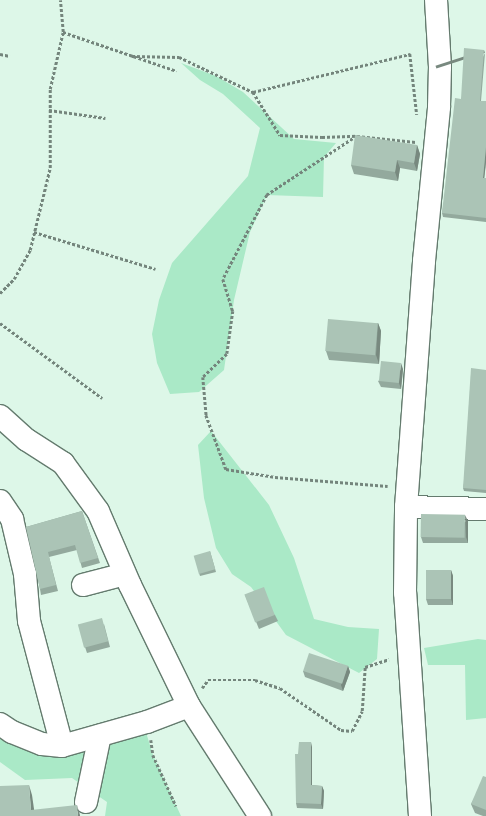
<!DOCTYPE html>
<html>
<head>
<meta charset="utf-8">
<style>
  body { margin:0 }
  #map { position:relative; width:486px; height:816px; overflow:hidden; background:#ddf7e8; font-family:"Work Sans",sans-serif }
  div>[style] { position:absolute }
  .green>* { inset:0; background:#aae9c7 }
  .path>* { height:2.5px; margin-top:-1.25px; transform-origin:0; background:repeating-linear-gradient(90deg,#74857c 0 3px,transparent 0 5px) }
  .roads { filter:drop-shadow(1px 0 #647b6e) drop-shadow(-1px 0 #647b6e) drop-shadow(0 1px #647b6e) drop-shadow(0 -1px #647b6e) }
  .minor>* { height:22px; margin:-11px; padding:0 11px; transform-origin:11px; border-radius:11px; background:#fff }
  .wall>* { inset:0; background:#93a99d }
  .shaded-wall>* { inset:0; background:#78897f; transform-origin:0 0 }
  .building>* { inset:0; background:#abc4b6; transform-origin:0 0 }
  span { translate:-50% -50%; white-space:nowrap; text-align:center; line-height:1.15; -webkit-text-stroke:3px #ddf7e8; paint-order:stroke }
</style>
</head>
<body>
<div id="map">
  <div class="green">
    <i style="clip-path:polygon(181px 63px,216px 76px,243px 92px,294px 139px,336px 143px,324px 157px,323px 197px,267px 195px,250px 232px,234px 300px,224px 370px,199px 392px,170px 394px,157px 363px,152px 334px,159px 300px,172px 263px,248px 176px,260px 128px,223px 94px,200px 80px)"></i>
    <i style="clip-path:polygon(211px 431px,269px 505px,294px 558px,314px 619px,348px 627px,379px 629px,377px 659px,359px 673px,286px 635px,251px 587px,232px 574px,216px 548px,204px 498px,198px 445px)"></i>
    <i style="clip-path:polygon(478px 639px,486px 640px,486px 718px,466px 720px,465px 665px,428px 665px,424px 648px)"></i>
    <i style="clip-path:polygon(0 724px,41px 746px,144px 726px,153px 755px,181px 816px,105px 816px,107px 802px,72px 778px,25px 780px,0 762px)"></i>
  </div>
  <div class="path">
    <i style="left:63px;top:32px;width:120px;rotate:18.9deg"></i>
    <i style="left:0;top:54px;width:10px;rotate:11deg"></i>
    <i style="left:132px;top:56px;width:47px;rotate:1.2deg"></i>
    <i style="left:179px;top:57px;width:82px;rotate:25.3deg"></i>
    <i style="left:253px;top:92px;width:162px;rotate:-13.6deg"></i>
    <i style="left:410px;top:54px;width:61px;rotate:83.5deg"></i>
    <i style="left:253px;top:92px;width:51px;rotate:57.9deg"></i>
    <i style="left:280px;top:135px;width:42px;rotate:2.7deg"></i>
    <i style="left:322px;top:137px;width:35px;rotate:-2deg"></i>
    <i style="left:357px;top:136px;width:59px;rotate:5.8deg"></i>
    <i style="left:49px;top:110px;width:57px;rotate:8.1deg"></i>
    <i style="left:357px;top:136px;width:108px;rotate:146.8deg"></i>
    <i style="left:267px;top:195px;width:95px;rotate:117.6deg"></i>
    <i style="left:223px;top:279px;width:34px;rotate:73deg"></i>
    <i style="left:233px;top:311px;width:43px;rotate:97.9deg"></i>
    <i style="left:227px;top:354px;width:33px;rotate:136deg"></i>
    <i style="left:203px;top:377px;width:38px;rotate:85deg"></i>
    <i style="left:206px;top:415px;width:58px;rotate:69.7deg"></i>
    <i style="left:226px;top:469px;width:50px;rotate:9.3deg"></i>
    <i style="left:275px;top:477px;width:113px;rotate:4.6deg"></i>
    <i style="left:34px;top:232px;width:127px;rotate:16.9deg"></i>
    <i style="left:0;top:293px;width:20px;rotate:-45deg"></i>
    <i style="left:14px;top:279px;width:33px;rotate:-61deg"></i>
    <i style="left:30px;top:250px;width:84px;rotate:-76.3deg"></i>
    <i style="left:50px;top:168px;width:79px;rotate:-90deg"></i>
    <i style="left:50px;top:89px;width:58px;rotate:-77.2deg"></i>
    <i style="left:63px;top:32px;width:32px;rotate:-95deg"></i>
    <i style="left:0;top:323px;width:127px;rotate:36.3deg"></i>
    <i style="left:202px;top:688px;width:10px;rotate:-53deg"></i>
    <i style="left:208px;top:680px;width:47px"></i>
    <i style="left:255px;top:680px;width:26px;rotate:18deg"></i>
    <i style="left:280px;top:688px;width:74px;rotate:34.5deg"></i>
    <i style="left:341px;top:730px;width:11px;rotate:5deg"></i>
    <i style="left:352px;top:731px;width:22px;rotate:-63deg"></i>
    <i style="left:362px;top:711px;width:44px;rotate:-86.1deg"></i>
    <i style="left:365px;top:667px;width:25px;rotate:-18deg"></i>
    <i style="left:151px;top:740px;width:15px;rotate:82deg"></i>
    <i style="left:153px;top:755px;width:56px;rotate:65.7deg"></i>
  </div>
  <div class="roads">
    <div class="minor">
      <i style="left:0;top:416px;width:36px;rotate:42deg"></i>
      <i style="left:27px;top:440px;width:43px;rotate:32.6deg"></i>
      <i style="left:63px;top:463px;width:59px;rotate:53.9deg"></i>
      <i style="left:98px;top:511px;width:81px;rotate:66.6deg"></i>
      <i style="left:130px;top:585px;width:135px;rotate:64deg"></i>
      <i style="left:189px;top:706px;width:131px;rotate:57.2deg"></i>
      <i style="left:0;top:501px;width:22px;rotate:56deg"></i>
      <i style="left:12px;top:519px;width:57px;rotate:76.7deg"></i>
      <i style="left:25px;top:574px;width:47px;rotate:85.1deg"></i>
      <i style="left:29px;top:621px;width:129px;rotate:75.2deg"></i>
      <i style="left:406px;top:507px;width:80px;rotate:1.4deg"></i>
      <i style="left:83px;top:585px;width:43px;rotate:-14.7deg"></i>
      <i style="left:0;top:724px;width:14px;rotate:34deg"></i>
      <i style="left:12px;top:732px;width:32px;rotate:22deg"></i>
      <i style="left:42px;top:744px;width:20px;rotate:6deg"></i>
      <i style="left:62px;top:746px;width:88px;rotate:-15.8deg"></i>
      <i style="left:147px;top:722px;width:45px;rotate:-20.9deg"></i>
      <i style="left:86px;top:802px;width:68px;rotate:-78.2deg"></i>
      <i style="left:420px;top:816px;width:224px;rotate:-93.8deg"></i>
      <i style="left:405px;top:593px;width:86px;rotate:-89.3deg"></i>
      <i style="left:406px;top:507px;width:247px;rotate:-85.8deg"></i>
      <i style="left:424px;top:261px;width:155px;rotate:-84.4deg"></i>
      <i style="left:439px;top:107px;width:40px;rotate:-88.6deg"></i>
      <i style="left:440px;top:67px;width:67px;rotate:-93.4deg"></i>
    </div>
  </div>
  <div class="wall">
    <i style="clip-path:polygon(485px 53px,481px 101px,486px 101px,486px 162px,484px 178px,486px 178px,486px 222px,443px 217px,442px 213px,461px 99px)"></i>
    <i style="clip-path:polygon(417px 145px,420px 154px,417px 171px,400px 168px,398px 181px,354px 174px,351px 165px)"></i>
    <i style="clip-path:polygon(378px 323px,381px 331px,379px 364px,329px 360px,326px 351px)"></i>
    <i style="clip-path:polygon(403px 369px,401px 389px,381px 387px,378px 381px)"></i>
    <i style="clip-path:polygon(486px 370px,486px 493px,464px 491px,463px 488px)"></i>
    <i style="clip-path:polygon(82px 511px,100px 563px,82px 568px,77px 550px,49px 557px,58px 591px,41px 595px,40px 589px,26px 527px)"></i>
    <i style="clip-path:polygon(468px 521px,468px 543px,423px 543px,421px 537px)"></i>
    <i style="clip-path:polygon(210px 551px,216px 572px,200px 576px,199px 573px)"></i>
    <i style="clip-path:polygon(451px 570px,453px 576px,453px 605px,428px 605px,426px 599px)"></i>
    <i style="clip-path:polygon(245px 595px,275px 615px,278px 621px,259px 629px)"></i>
    <i style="clip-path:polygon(104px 624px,110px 647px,87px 653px,85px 647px)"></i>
    <i style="clip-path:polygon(348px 666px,350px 672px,343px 691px,305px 677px,303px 671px)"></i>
    <i style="clip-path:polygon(312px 747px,312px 785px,322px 786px,324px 791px,323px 809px,297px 808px,296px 803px,298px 754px)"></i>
    <i style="clip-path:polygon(486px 777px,486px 816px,483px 816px,475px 813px,471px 804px)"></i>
  </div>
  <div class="shaded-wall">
    <i style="left:484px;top:50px;width:3px;height:51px;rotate:72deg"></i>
    <i style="clip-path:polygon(417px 145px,420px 154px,417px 171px,414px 163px)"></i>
    <i style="clip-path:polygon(486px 147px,486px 162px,484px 181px,483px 178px)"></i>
    <i style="clip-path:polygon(397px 160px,400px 168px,398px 181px,395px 172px)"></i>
    <i style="clip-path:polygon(378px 323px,381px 331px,379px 364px,376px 355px)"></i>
    <i style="clip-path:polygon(401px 363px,403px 369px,401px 389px,399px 383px)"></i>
    <i style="clip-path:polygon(465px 515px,468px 521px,468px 543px,466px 537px)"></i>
    <i style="clip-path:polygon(451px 570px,453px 576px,453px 605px,451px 599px)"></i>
    <i style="clip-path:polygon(348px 666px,350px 672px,343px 691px,341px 685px)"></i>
    <i style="clip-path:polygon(311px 742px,312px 747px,312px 790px,311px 785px)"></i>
    <i style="clip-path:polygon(29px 785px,32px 795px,35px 816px,31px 810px)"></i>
    <i style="clip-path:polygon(322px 786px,324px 791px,323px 809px,321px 804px)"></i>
    <i style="clip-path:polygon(77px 805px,80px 815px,80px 816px,78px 816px)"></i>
  </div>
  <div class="building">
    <i style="clip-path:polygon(464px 48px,484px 50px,480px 101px,486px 101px,486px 147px,483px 178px,486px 178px,486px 218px,442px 213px,455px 98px,461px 99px)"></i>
    <i style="clip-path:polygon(355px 135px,417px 145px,414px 163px,397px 160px,395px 172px,351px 165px)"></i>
    <i style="left:328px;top:319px;width:50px;height:32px;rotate:5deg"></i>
    <i style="left:381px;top:361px;width:20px;height:20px;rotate:6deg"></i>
    <i style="clip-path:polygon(471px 368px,486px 370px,486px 490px,463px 488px)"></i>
    <i style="clip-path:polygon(82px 511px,98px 558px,80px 563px,75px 545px,48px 552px,56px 585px,40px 589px,26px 527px)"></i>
    <i style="left:421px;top:514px;width:44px;height:23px;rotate:1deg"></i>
    <i style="left:210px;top:551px;width:19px;height:17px;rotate:74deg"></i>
    <i style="left:426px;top:570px;width:25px;height:29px"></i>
    <i style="left:264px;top:587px;width:30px;height:21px;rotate:69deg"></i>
    <i style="left:102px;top:618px;width:24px;height:25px;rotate:75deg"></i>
    <i style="left:309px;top:653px;width:41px;height:19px;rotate:18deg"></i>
    <i style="clip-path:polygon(299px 742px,311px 742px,311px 785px,322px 786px,321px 804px,296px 803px,295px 754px,298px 754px)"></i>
    <i style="clip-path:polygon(483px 776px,486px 777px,486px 810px,471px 804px)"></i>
    <i style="clip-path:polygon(29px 785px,31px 810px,77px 805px,78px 816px,0 816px,0 786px)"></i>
  </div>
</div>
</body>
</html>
